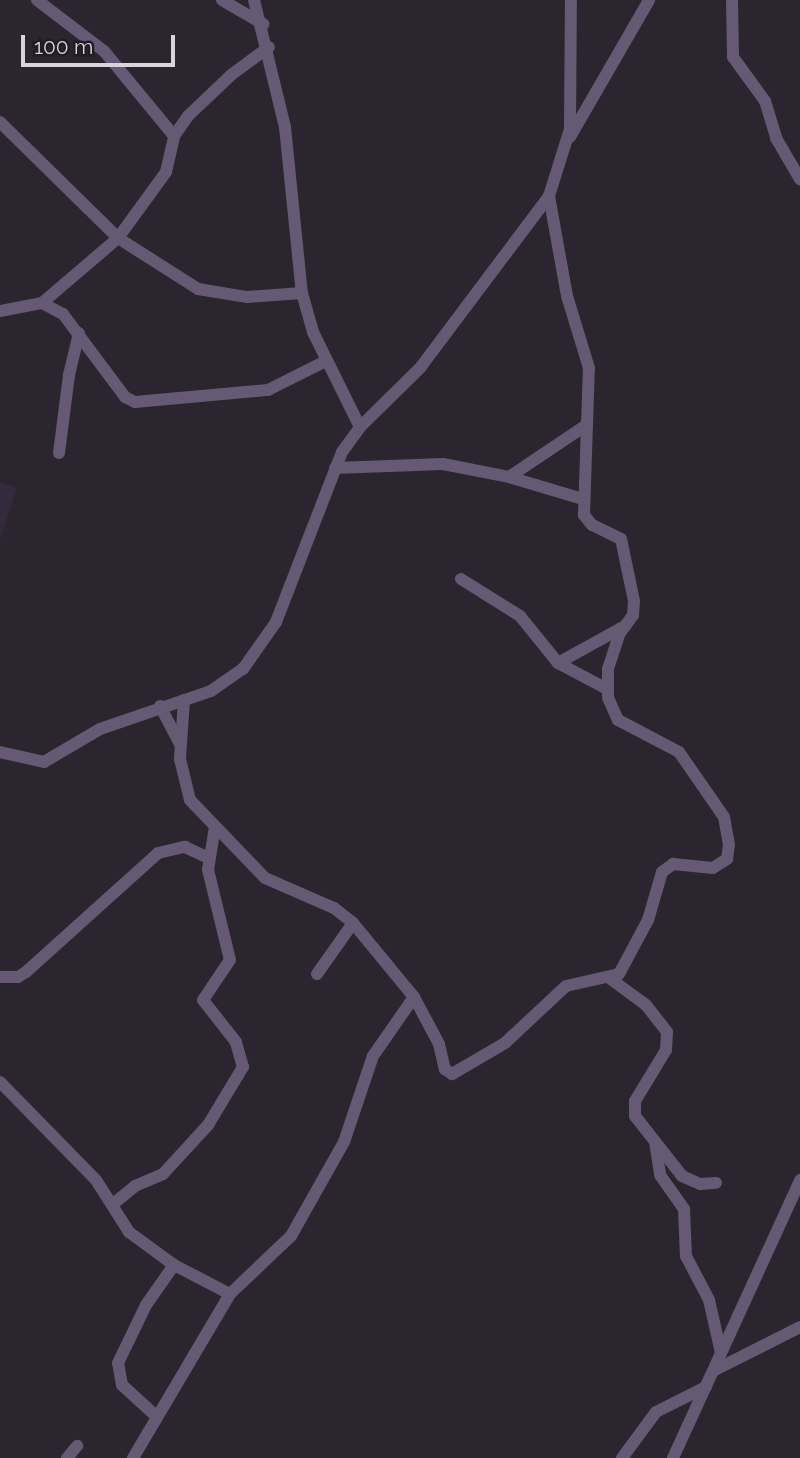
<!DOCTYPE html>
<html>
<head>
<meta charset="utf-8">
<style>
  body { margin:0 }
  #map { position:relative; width:800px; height:1458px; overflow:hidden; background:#2a252e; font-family:Raleway,sans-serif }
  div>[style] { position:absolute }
  .built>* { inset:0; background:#332b3b }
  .minor>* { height:12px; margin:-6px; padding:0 6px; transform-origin:6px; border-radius:6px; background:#665973 }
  span { translate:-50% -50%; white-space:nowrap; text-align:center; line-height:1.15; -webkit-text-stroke:7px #201b24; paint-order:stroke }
  .scale { position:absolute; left:21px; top:35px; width:154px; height:32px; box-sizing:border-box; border:4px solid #d7d4da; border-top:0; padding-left:9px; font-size:21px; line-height:24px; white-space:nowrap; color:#d7d4da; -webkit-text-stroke:5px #201b24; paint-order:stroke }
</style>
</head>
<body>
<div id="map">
  <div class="built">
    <i style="clip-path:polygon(0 482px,17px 488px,0 540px)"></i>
  </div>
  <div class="minor">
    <i style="left:37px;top:0;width:84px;rotate:37.3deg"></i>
    <i style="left:104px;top:51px;width:110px;rotate:50.5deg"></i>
    <i style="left:222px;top:0;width:48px;rotate:30.3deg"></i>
    <i style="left:254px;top:0;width:131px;rotate:76.3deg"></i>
    <i style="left:285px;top:127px;width:167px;rotate:84.2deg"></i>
    <i style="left:302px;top:293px;width:41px;rotate:74.2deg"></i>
    <i style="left:313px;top:332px;width:106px;rotate:63.7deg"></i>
    <i style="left:732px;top:0;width:57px;rotate:89deg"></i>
    <i style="left:733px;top:57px;width:54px;rotate:54deg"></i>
    <i style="left:765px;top:101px;width:39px;rotate:73deg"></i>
    <i style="left:776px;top:138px;width:48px;rotate:59.7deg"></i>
    <i style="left:0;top:122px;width:165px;rotate:44.5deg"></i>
    <i style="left:118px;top:238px;width:95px;rotate:32.5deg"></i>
    <i style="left:198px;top:289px;width:50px;rotate:9.3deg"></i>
    <i style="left:247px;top:297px;width:55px;rotate:-4.2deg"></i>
    <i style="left:570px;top:137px;width:158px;rotate:-60deg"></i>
    <i style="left:42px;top:303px;width:100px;rotate:-40.5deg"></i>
    <i style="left:118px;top:238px;width:82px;rotate:-54deg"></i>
    <i style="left:166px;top:172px;width:37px;rotate:-77deg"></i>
    <i style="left:174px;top:136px;width:24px;rotate:-55deg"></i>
    <i style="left:188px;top:116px;width:59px;rotate:-43.6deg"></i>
    <i style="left:231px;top:75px;width:47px;rotate:-36.4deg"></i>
    <i style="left:0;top:311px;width:43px;rotate:-10.8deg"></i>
    <i style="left:42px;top:303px;width:24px;rotate:28deg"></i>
    <i style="left:63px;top:314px;width:104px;rotate:53.2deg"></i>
    <i style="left:125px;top:397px;width:11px;rotate:27deg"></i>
    <i style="left:135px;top:402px;width:134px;rotate:-5.2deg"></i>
    <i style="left:268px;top:390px;width:65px;rotate:-26.6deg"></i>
    <i style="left:59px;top:453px;width:79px;rotate:-82.7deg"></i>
    <i style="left:69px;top:375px;width:43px;rotate:-76.6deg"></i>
    <i style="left:335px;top:468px;width:108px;rotate:-2.1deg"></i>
    <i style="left:443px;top:464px;width:67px;rotate:11.1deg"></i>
    <i style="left:509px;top:477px;width:92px;rotate:-33.9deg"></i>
    <i style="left:509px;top:477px;width:77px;rotate:16.6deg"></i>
    <i style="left:461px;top:579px;width:70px;rotate:32.1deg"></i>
    <i style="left:520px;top:616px;width:60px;rotate:51deg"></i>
    <i style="left:558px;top:663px;width:55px;rotate:28deg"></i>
    <i style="left:558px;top:663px;width:77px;rotate:-28.9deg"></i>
    <i style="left:184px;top:700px;width:59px;rotate:93.9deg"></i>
    <i style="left:180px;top:759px;width:42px;rotate:76.3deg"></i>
    <i style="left:190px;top:800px;width:108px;rotate:46.1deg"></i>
    <i style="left:265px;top:878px;width:75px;rotate:23.5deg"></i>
    <i style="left:334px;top:908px;width:24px;rotate:38deg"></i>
    <i style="left:353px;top:923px;width:96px;rotate:50.5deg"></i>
    <i style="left:414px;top:997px;width:53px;rotate:62deg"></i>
    <i style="left:439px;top:1044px;width:26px;rotate:77deg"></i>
    <i style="left:445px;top:1069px;width:9px;rotate:36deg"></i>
    <i style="left:452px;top:1074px;width:61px;rotate:-30.3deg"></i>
    <i style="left:505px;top:1043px;width:83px;rotate:-43.1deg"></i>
    <i style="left:566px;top:986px;width:54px;rotate:-12.8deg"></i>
    <i style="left:619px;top:974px;width:61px;rotate:-61.8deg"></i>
    <i style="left:648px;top:920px;width:50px;rotate:-73.7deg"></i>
    <i style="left:662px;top:872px;width:14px;rotate:-36deg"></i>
    <i style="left:673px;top:864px;width:40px;rotate:5.7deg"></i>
    <i style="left:713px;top:868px;width:17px;rotate:-33deg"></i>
    <i style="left:727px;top:859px;width:14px;rotate:-82deg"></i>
    <i style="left:729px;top:845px;width:28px;rotate:-100deg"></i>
    <i style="left:724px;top:817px;width:79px;rotate:-124.7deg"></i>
    <i style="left:679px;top:752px;width:69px;rotate:-152.3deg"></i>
    <i style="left:618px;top:720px;width:24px;rotate:-114deg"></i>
    <i style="left:608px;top:698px;width:29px;rotate:-90deg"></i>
    <i style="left:608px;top:669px;width:38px;rotate:-72deg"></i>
    <i style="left:620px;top:633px;width:22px;rotate:-54deg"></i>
    <i style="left:633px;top:615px;width:14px;rotate:-86deg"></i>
    <i style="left:634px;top:601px;width:63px;rotate:-101.8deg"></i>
    <i style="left:621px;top:539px;width:32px;rotate:-154deg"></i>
    <i style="left:592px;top:525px;width:13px;rotate:-129deg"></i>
    <i style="left:584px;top:515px;width:147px;rotate:-88.1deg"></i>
    <i style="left:589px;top:368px;width:75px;rotate:-107deg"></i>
    <i style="left:567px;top:296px;width:102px;rotate:-100.2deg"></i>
    <i style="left:549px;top:196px;width:70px;rotate:-72.6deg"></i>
    <i style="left:570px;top:129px;width:129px;rotate:-89.6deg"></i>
    <i style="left:160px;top:706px;width:43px;rotate:62.2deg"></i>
    <i style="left:0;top:752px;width:45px;rotate:12.8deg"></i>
    <i style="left:44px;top:762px;width:65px;rotate:-30.5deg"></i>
    <i style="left:100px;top:729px;width:117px;rotate:-18.9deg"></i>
    <i style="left:211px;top:691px;width:39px;rotate:-35deg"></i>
    <i style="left:243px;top:669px;width:57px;rotate:-54.9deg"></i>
    <i style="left:276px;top:622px;width:182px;rotate:-68.8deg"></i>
    <i style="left:342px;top:452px;width:31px;rotate:-54deg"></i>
    <i style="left:360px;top:427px;width:84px;rotate:-44.5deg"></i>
    <i style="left:420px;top:368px;width:215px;rotate:-53.1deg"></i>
    <i style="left:317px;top:974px;width:62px;rotate:-54.8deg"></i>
    <i style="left:0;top:977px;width:18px"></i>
    <i style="left:18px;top:977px;width:9px;rotate:-32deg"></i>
    <i style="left:26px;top:972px;width:178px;rotate:-42deg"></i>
    <i style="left:158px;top:853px;width:28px;rotate:-13deg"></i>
    <i style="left:185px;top:847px;width:26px;rotate:25deg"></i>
    <i style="left:608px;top:977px;width:47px;rotate:36.4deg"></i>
    <i style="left:646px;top:1005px;width:34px;rotate:52deg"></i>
    <i style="left:667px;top:1032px;width:18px;rotate:93deg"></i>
    <i style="left:666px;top:1050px;width:60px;rotate:121.3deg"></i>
    <i style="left:635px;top:1101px;width:15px;rotate:90deg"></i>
    <i style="left:635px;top:1116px;width:76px;rotate:51.9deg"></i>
    <i style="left:682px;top:1176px;width:20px;rotate:24deg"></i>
    <i style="left:700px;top:1184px;width:16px;rotate:-4deg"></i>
    <i style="left:0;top:1082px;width:137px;rotate:45.6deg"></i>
    <i style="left:96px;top:1180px;width:62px;rotate:57.6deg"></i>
    <i style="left:129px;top:1232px;width:56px;rotate:36.3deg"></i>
    <i style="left:174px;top:1265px;width:63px;rotate:27.4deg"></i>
    <i style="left:655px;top:1142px;width:33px;rotate:81deg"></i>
    <i style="left:660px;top:1175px;width:42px;rotate:54.8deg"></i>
    <i style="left:684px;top:1209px;width:47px;rotate:87.6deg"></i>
    <i style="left:686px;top:1256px;width:50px;rotate:62.4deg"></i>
    <i style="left:709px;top:1300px;width:54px;rotate:77.2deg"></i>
    <i style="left:113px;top:1204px;width:28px;rotate:-39deg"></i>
    <i style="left:135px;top:1186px;width:30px;rotate:-23deg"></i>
    <i style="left:163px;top:1174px;width:67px;rotate:-47.4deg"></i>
    <i style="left:208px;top:1125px;width:68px;rotate:-58.9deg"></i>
    <i style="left:243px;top:1067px;width:26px;rotate:-106deg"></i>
    <i style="left:236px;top:1042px;width:53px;rotate:-128.2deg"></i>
    <i style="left:203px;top:1000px;width:48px;rotate:-56deg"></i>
    <i style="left:230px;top:960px;width:93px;rotate:-103.7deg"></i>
    <i style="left:208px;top:870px;width:44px;rotate:-80.8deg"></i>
    <i style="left:713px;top:1371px;width:97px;rotate:-26.8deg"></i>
    <i style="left:156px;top:1416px;width:46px;rotate:-137.6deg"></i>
    <i style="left:122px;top:1385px;width:22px;rotate:-100deg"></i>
    <i style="left:118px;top:1363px;width:64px;rotate:-64.2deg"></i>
    <i style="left:146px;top:1305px;width:49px;rotate:-55deg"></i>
    <i style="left:67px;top:1458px;width:16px;rotate:-50deg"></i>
    <i style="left:133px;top:1458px;width:191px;rotate:-59.4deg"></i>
    <i style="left:230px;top:1294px;width:84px;rotate:-43.6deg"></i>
    <i style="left:291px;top:1236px;width:108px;rotate:-60.6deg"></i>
    <i style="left:344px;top:1142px;width:91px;rotate:-71.4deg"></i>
    <i style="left:373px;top:1056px;width:72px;rotate:-55.2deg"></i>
    <i style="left:622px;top:1458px;width:57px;rotate:-53.5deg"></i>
    <i style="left:656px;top:1412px;width:56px;rotate:-26.6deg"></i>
    <i style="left:673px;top:1458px;width:306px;rotate:-65.4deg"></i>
  </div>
  <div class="scale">100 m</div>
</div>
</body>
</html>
